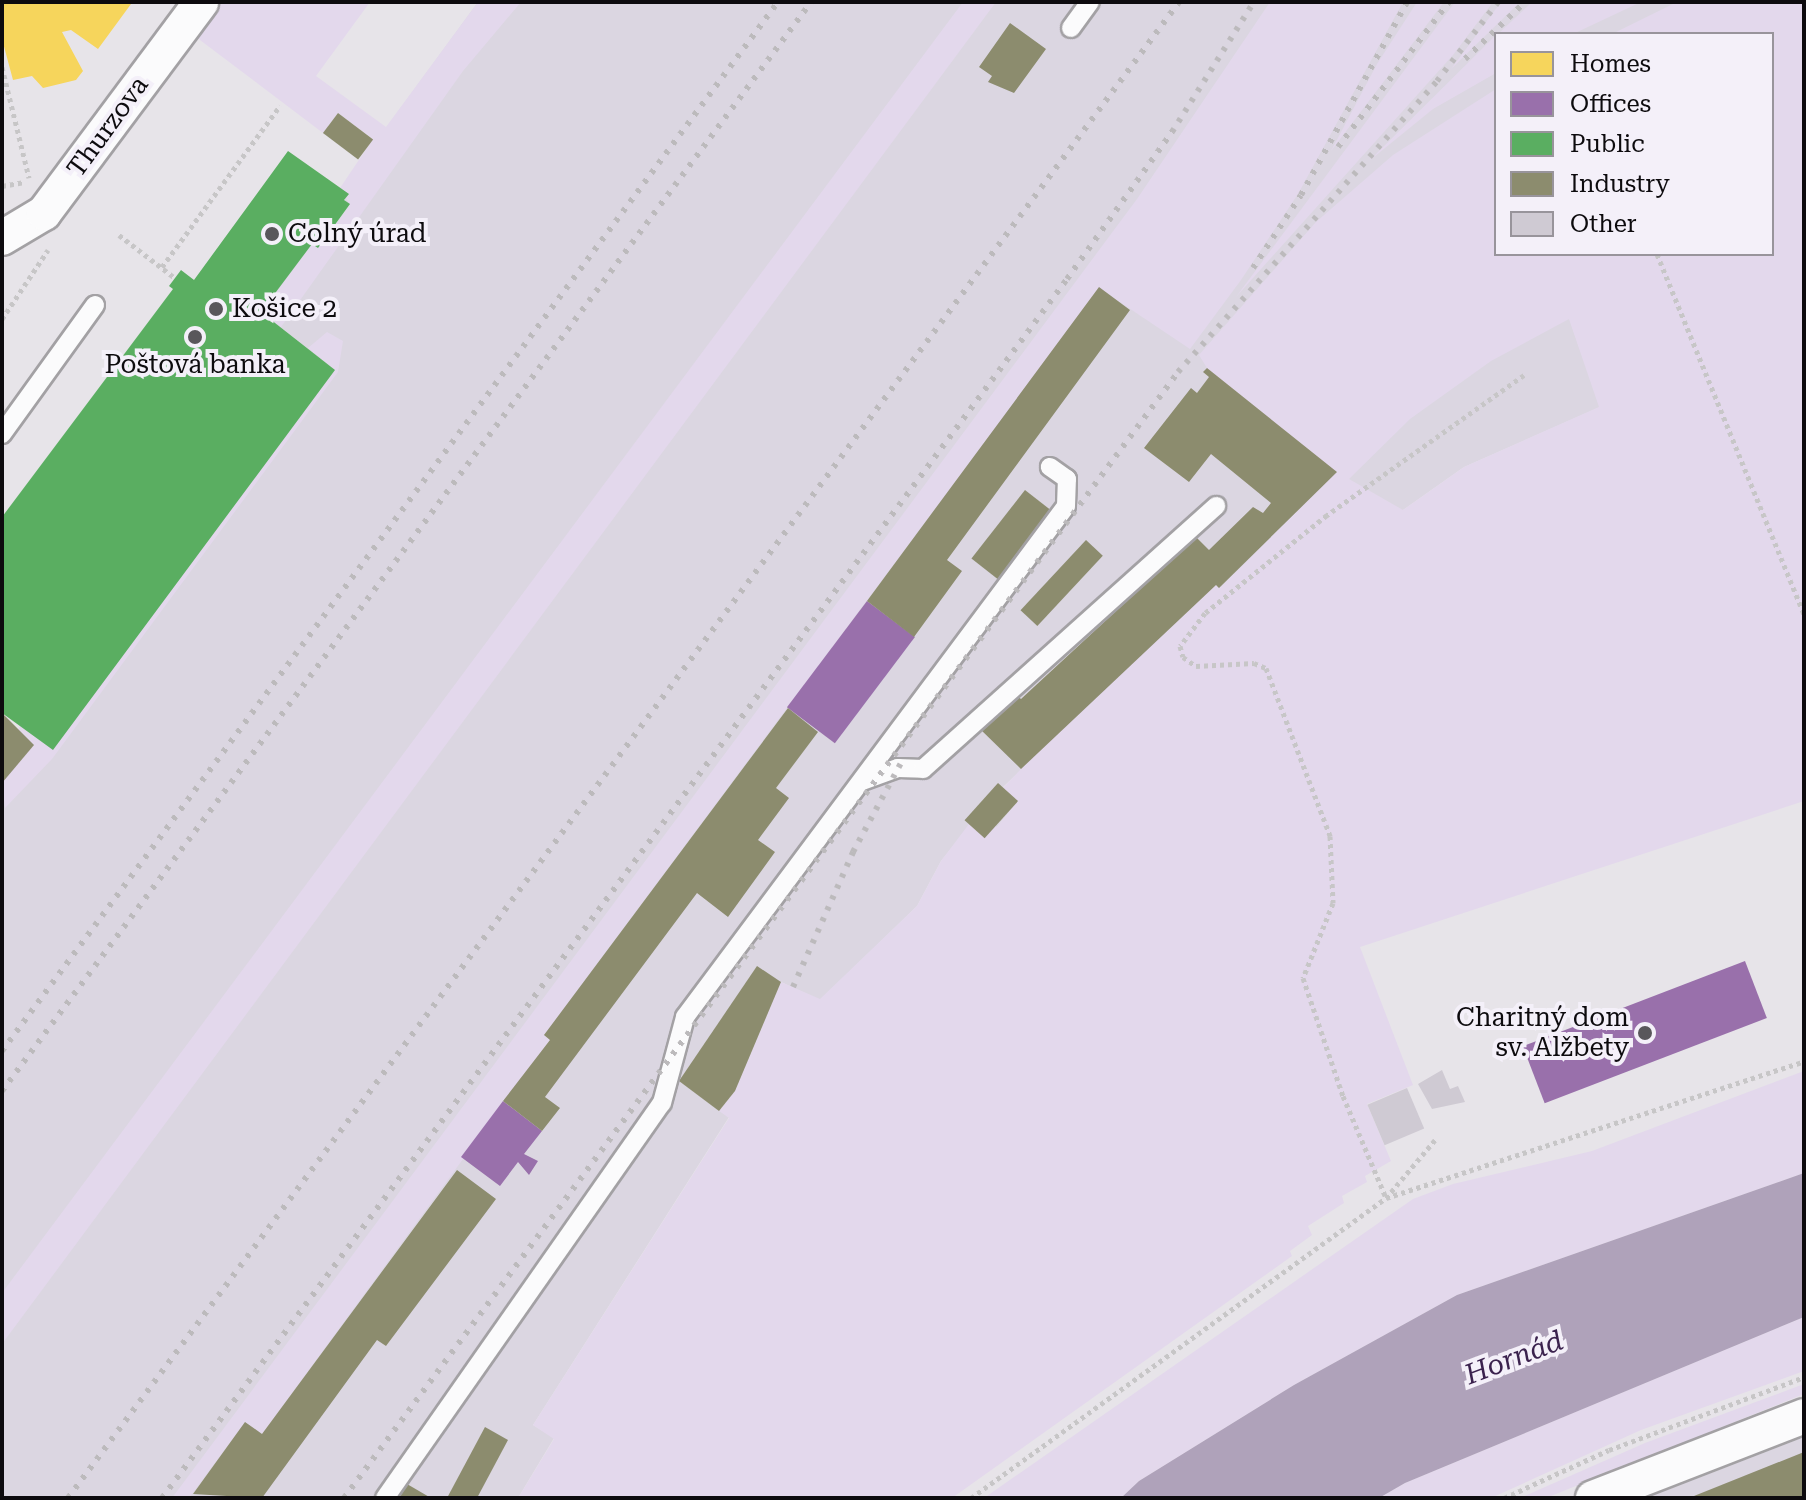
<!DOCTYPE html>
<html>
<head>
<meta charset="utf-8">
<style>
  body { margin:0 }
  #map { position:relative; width:1806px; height:1500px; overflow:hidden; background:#e7e4e9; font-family:"Roboto Serif",serif }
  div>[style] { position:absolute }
  .built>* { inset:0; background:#dbd6e1 }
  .green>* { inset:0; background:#e3d8ec }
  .water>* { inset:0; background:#afa2ba }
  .homes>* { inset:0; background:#f6d55c }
  .offices>* { inset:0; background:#9970ab; transform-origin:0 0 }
  .public>* { inset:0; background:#5aae61 }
  .industry>* { inset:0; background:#8c8c6e; transform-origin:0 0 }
  .building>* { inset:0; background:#cfcad3; transform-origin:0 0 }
  .path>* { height:5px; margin-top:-2.5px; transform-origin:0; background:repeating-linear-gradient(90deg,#c7c6c7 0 4px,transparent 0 8px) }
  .roads { filter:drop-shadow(2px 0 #a3a1a4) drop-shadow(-2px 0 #a3a1a4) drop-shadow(0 2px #a3a1a4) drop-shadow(0 -2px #a3a1a4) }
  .lane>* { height:18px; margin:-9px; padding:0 9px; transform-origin:9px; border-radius:9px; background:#fbfbfc }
  .street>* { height:34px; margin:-17px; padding:0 17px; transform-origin:17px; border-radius:17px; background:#fbfbfc }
  .rail>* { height:6px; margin-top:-3px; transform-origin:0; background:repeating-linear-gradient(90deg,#bcbabc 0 4px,transparent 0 12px) }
  .dots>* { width:22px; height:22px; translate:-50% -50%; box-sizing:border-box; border:4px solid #f4f0f9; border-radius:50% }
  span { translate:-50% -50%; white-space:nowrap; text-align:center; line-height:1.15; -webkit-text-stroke:8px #f4f0f9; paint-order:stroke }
  .street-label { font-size:26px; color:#0d0b0e }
  .poi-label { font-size:26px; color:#0d0b0e }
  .left { translate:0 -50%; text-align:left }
  .right { translate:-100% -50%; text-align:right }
  .water-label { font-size:28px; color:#3b224e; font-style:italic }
  .frame { position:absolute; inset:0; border:4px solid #0d0b0e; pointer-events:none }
  .legend { position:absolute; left:1494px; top:32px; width:280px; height:224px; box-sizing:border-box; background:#f4f0f9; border:2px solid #98949b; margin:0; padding:10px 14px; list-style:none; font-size:24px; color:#0d0b0e }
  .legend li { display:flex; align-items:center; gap:16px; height:40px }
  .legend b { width:40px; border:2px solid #98949b }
</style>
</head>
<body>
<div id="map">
  <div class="built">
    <i style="clip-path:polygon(478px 2px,1784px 2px,1763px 34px,1496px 34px,1496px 254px,1569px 318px,1600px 407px,1464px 467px,1403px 510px,1219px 588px,1216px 585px,1003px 787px,1018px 801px,997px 827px,983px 836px,970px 825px,941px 861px,917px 906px,820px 1000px,781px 982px,735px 1091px,719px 1110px,729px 1117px,533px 1425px,554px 1438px,518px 1498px,2px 1498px,2px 783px,53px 749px,335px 370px,261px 312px,312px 244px,318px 248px,350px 205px,344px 200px,386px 128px)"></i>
    <i style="clip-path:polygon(1804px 1437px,1804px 1498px,1646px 1498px)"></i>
  </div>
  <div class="green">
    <i style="clip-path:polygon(217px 2px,370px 2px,316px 76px,386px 127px,478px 2px,521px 2px,463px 71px,281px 327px,261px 312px,312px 244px,318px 248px,350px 205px,340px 188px,373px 139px,338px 113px,323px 133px,196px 37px)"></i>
    <i style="clip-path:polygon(963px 2px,996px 2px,2px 1344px,2px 1293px)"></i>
    <i style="clip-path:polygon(1270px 2px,1403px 2px,1298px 194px,1241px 280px,1190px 349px,1099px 288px,544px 1035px,550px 1040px,262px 1434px,245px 1422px,189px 1498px,172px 1498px,1137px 199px)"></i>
    <i style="clip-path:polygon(1417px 2px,1444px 2px,1331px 151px,1377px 64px)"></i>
    <i style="clip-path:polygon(1455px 2px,1493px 2px,1453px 55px,1236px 297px)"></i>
    <i style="clip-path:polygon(1501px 2px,1520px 2px,1451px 69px)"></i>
    <i style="clip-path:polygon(1532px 2px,1641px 2px,1573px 34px,1498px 34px)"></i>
    <i style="clip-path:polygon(evenodd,1677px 2px,1804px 2px,1804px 801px,1360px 947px,1413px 1085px,1367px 1104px,1391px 1161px,1365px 1176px,1367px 1182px,1342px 1196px,1344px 1203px,1308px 1226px,1312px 1235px,1290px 1251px,1292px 1256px,952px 1498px,518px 1498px,554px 1439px,533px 1425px,729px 1118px,719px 1111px,735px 1091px,781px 982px,820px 999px,917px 906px,941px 861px,969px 824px,983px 836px,992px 824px,997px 827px,1018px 801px,1003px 788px,1055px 733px,1216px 585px,1220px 588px,1336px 472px,1207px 368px,1199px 355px,1316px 222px,1393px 155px,1496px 89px,1496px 254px,1772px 254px,1772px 34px,1612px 34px,1677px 2px,1569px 319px,1599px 407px,1464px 467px,1403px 510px,1349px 479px,1410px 419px,1491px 361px,1569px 319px)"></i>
    <i style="clip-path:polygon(1496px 35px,1496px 73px,1433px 109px,1369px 161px)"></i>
    <i style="clip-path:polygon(327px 332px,343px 341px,338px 372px,52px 759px,5px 808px,2px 783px,17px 731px,20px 726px,53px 749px,335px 370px,308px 348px)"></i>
    <i style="clip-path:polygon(1804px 1071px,1804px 1173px,1457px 1295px,1294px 1385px,1139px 1481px,1121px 1498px,984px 1498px,1413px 1199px,1453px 1184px,1592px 1151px)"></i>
    <i style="clip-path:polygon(1804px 1317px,1804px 1371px,1641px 1430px,1491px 1498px,1379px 1498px,1405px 1483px)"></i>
    <i style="clip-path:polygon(1804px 1384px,1804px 1394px,1546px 1498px,1520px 1498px,1645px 1443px)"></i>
  </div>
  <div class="water">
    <i style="clip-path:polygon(1804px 1173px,1804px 1317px,1405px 1483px,1379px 1498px,1121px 1498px,1139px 1481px,1294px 1385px,1457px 1295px)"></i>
  </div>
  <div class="homes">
    <i style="clip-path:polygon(2px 2px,129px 2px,131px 4px,98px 49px,71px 30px,62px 32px,83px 71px,76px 80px,43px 88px,32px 76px,13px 80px,2px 39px)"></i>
  </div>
  <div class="offices">
    <i style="left:867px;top:601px;width:60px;height:133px;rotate:37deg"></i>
    <i style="left:1745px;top:961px;width:61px;height:238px;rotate:69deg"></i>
    <i style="clip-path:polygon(503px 1101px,542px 1131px,524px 1154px,538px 1161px,529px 1175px,518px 1162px,500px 1186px,461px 1157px)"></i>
  </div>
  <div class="public">
    <i style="clip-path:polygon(288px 151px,349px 194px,344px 200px,350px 204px,318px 248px,312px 244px,261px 312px,335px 370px,53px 750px,2px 713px,2px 517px,173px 289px,169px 286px,181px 270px,194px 280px)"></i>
  </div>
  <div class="industry">
    <i style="clip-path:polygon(1010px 23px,1046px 49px,1014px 93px,988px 82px,992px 76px,979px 67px)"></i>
    <i style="left:338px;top:113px;width:44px;height:25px;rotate:37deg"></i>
    <i style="clip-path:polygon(1099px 287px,1130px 310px,947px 560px,962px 571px,914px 637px,867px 601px)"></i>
    <i style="clip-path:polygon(1207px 368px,1337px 472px,1219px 588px,1216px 585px,1021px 769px,978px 727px,1013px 692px,1021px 699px,1196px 537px,1209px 550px,1253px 507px,1263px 513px,1271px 503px,1211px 454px,1189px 482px,1144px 448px,1191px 388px,1197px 393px,1209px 377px,1203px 372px)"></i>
    <i style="left:1025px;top:490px;width:34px;height:87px;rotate:38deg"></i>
    <i style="left:1086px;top:540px;width:23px;height:96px;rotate:43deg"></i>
    <i style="clip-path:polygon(788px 708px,818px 732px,776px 788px,789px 798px,758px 840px,775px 852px,728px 917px,697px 893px,545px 1097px,560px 1108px,542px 1131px,503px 1101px,550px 1040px,544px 1035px)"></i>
    <i style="clip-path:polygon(2px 713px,34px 745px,2px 783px)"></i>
    <i style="left:998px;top:783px;width:27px;height:50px;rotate:42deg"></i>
    <i style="clip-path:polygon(757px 966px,781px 982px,735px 1091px,719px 1111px,679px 1081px)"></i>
    <i style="clip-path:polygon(457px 1170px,496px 1199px,386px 1346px,377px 1340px,262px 1498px,193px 1494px,245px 1422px,262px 1434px)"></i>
    <i style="clip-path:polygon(485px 1427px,508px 1440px,477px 1498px,447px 1498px)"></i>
    <i style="clip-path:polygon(1804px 1452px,1804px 1498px,1689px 1498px)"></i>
    <i style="clip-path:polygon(407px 1484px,431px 1498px,399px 1498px)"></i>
  </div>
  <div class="building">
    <i style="clip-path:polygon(1442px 1070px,1450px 1089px,1458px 1086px,1465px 1102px,1432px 1109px,1418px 1084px)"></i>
    <i style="left:1407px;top:1088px;width:44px;height:43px;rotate:67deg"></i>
  </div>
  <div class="path">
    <i style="left:2px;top:67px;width:114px;rotate:76.3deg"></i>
    <i style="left:2px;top:186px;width:23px;rotate:-10deg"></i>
    <i style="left:119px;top:235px;width:71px;rotate:37.5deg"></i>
    <i style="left:1657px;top:254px;width:390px;rotate:67.8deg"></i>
    <i style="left:162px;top:267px;width:200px;rotate:-53.8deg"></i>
    <i style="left:2px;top:319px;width:83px;rotate:-56.3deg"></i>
    <i style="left:1524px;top:375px;width:242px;rotate:144.6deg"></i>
    <i style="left:1327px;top:515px;width:156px;rotate:141.2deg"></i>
    <i style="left:1205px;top:613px;width:41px;rotate:127.1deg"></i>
    <i style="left:1180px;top:646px;width:11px;rotate:75deg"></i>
    <i style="left:1183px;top:657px;width:16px;rotate:35deg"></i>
    <i style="left:1196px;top:666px;width:58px;rotate:-3deg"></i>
    <i style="left:1254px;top:663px;width:13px;rotate:23deg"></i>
    <i style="left:1266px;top:668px;width:180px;rotate:69.1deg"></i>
    <i style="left:1330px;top:836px;width:67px;rotate:87.4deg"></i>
    <i style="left:1333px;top:903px;width:81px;rotate:111.8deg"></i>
    <i style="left:1303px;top:978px;width:125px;rotate:71.3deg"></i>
    <i style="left:1343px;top:1096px;width:111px;rotate:67.1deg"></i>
    <i style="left:1386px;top:1198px;width:440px;rotate:-18.1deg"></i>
    <i style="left:971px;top:1498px;width:512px;rotate:-35.86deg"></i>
    <i style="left:1386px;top:1198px;width:76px;rotate:-49.8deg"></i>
    <i style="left:1504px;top:1498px;width:115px;rotate:-24.6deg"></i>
    <i style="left:1609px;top:1450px;width:208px;rotate:-20.5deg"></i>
  </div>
  <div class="roads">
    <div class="lane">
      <i style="left:1071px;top:28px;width:32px;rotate:-54deg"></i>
      <i style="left:2px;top:434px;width:159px;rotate:-54.2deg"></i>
      <i style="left:862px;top:781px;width:38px;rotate:-20deg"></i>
      <i style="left:898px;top:768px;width:25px;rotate:2deg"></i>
      <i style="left:923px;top:769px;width:394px;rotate:-41.9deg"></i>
      <i style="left:385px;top:1498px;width:482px;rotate:-55deg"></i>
      <i style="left:662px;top:1103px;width:89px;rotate:-75deg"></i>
      <i style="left:685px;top:1017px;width:637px;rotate:-53.29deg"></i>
      <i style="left:1066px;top:506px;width:27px;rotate:-88deg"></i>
      <i style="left:1067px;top:479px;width:21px;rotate:-145deg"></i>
    </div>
    <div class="street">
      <i style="left:2px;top:238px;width:49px;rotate:-30.8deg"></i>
      <i style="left:44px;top:213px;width:263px;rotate:-53.3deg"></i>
      <i style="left:1593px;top:1498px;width:226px;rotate:-21.2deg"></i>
    </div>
  </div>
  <div class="rail">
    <i style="left:1465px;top:59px;width:83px;rotate:-43.5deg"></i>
    <i style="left:1338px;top:147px;width:183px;rotate:-52.6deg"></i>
    <i style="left:1253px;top:268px;width:87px;rotate:-56.7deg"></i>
    <i style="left:1301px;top:195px;width:220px;rotate:-61.2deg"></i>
    <i style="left:793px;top:987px;width:148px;rotate:-66deg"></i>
    <i style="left:853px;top:852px;width:103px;rotate:-61.7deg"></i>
    <i style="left:2px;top:1051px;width:1305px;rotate:-53.51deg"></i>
    <i style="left:2px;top:1091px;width:1357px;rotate:-53.39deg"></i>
    <i style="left:68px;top:1498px;width:1863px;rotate:-53.4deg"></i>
    <i style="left:162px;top:1498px;width:1518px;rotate:-53.41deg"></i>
    <i style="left:1067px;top:279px;width:181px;rotate:-54.5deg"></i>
    <i style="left:1172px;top:132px;width:154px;rotate:-57.8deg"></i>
    <i style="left:344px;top:1498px;width:1401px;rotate:-53.47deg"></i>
    <i style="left:1178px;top:372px;width:390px;rotate:-48.3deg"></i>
    <i style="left:1437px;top:81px;width:100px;rotate:-52.3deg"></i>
  </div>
  <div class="dots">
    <i style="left:272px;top:234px;background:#59575b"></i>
    <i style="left:216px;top:309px;background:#59575b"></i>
    <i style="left:195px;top:337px;background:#59575b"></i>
    <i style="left:1645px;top:1033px;background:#59575b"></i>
  </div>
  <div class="street-label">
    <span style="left:108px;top:127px;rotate:-54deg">Thurzova</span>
  </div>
  <div class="poi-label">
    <span class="left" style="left:288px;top:234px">Colný úrad</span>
    <span class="left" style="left:232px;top:309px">Košice 2</span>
    <span style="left:195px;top:365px">Poštová banka</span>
    <span class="right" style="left:1629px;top:1033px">Charitný dom<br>sv. Alžbety</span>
  </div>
  <div class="water-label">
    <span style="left:1514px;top:1358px;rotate:-21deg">Hornád</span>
  </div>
  <div class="frame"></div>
  <ul class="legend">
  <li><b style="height:22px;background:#f6d55c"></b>Homes</li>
  <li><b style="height:22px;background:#9970ab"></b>Offices</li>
  <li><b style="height:22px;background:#5aae61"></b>Public</li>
  <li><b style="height:22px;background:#8c8c6e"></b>Industry</li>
  <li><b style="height:22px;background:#cfcad3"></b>Other</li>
  </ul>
</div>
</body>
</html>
